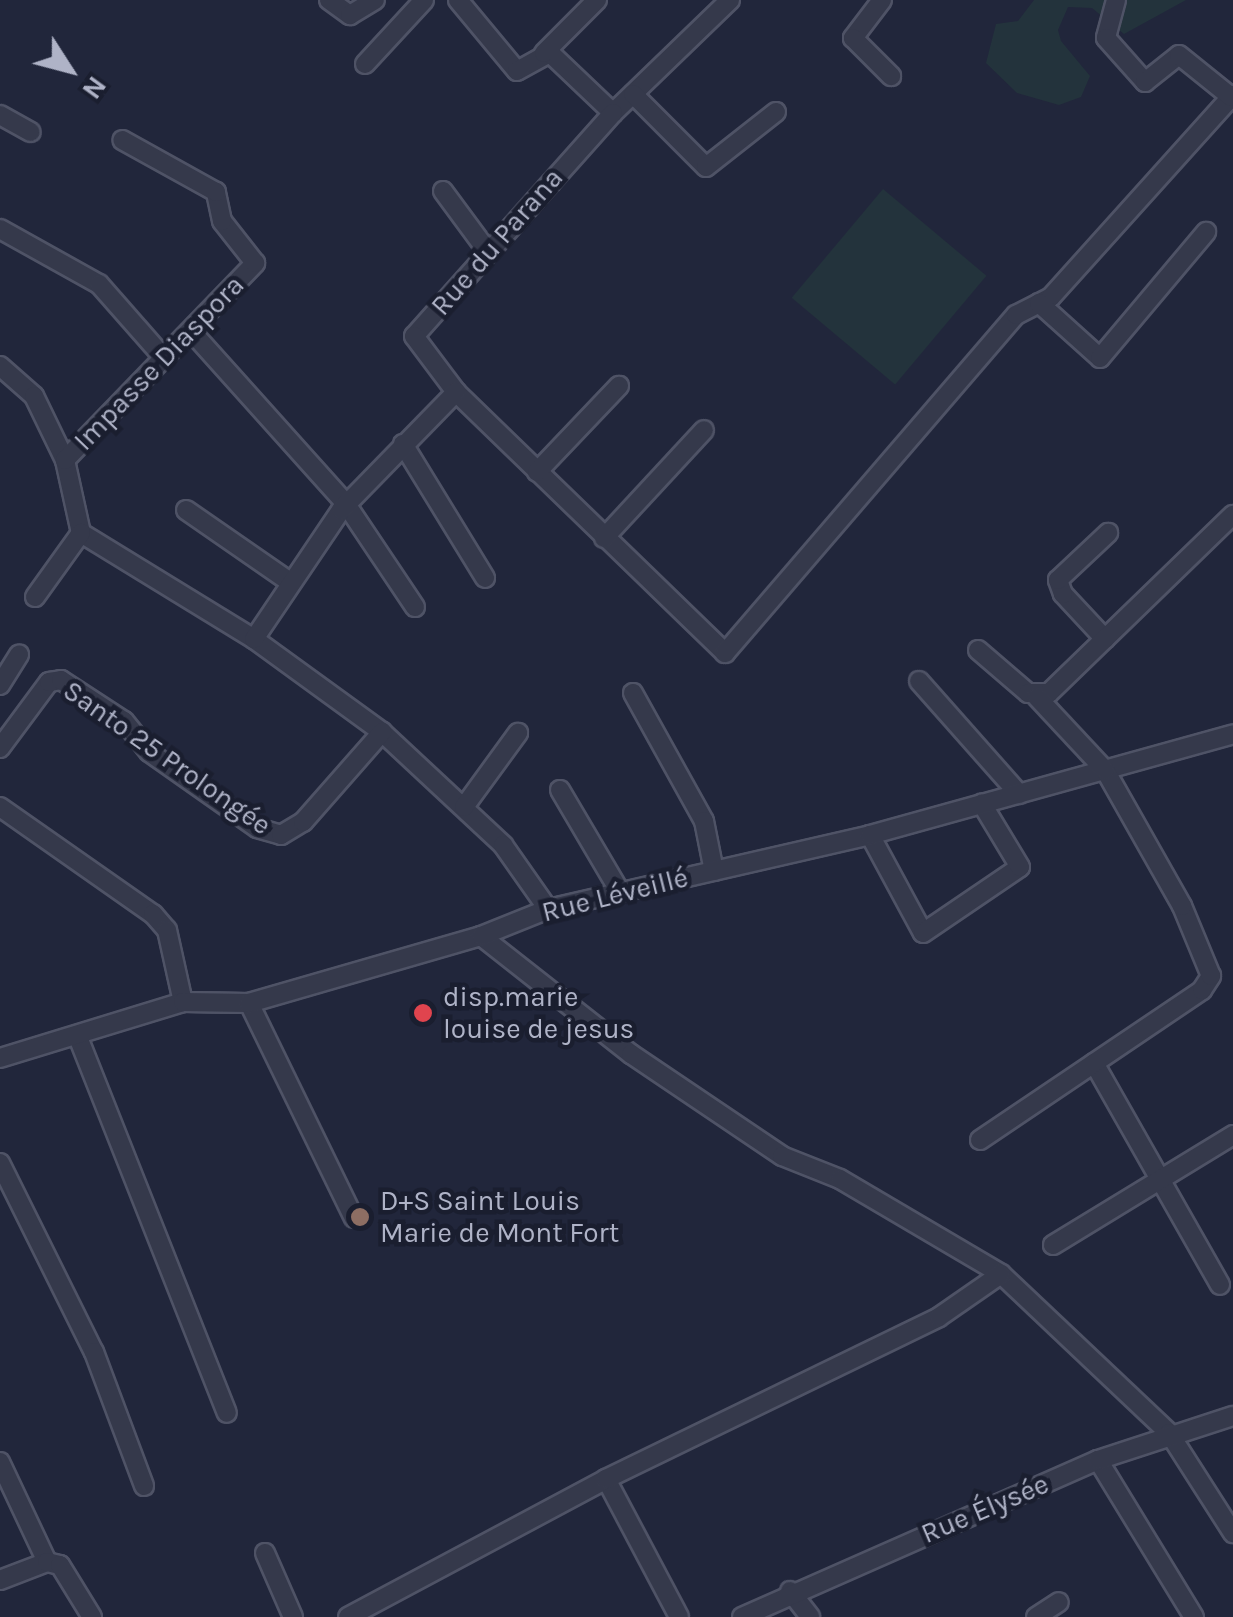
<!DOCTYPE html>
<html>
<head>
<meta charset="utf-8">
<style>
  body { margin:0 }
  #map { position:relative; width:1233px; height:1617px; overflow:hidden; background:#21263b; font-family:Karla,sans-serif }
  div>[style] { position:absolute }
  .green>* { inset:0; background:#23333c; transform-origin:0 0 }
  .roads { filter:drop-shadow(2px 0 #4f5366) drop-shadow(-2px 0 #4f5366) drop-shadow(0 2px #4f5366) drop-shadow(0 -2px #4f5366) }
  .minor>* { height:18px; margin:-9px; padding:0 9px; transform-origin:9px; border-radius:9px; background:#35394b }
  .dots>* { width:28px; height:28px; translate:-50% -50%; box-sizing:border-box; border:5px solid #1a1e2f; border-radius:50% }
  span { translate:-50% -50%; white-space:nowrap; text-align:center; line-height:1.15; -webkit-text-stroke:9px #1a1e2f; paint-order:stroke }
  .street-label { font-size:28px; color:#afb3c7 }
  .poi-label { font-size:28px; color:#afb3c7 }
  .left { translate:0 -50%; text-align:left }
  .north { position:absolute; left:20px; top:20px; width:100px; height:100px; -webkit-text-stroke:8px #1a1e2f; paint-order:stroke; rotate:126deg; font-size:28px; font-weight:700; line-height:40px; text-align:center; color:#afb3c7 }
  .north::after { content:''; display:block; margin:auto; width:35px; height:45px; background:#afb3c7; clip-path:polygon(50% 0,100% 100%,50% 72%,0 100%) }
</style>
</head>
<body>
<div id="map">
  <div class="green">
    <i style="clip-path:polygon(1034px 0,1186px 0,1124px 34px,1092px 8px,1068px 7px,1058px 30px,1061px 41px,1090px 76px,1081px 97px,1059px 105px,1017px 93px,986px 63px,996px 24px,1018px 21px)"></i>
    <i style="left:883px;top:189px;width:135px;height:142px;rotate:40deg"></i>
  </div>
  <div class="roads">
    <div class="minor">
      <i style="left:329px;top:0;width:26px;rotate:36deg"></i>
      <i style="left:350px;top:15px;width:29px;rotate:-31deg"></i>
      <i style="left:458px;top:0;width:92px;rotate:50.3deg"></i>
      <i style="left:517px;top:71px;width:38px;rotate:-29deg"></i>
      <i style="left:550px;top:53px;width:87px;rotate:43.6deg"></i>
      <i style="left:730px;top:0;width:163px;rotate:136deg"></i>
      <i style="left:613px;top:113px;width:299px;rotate:131.7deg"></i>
      <i style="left:414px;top:336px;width:70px;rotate:53.1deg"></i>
      <i style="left:456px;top:392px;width:375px;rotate:44.1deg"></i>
      <i style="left:725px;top:653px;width:446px;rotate:-49.3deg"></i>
      <i style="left:1016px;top:315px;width:39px;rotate:-27deg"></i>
      <i style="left:1051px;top:297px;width:272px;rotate:-48deg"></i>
      <i style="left:882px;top:0;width:48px;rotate:127.3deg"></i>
      <i style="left:853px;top:38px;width:54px;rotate:45deg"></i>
      <i style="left:1116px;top:0;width:39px;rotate:105deg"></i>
      <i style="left:1106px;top:38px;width:59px;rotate:48.4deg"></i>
      <i style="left:1145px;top:82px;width:43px;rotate:-38.5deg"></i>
      <i style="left:1179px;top:55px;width:67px;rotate:38.9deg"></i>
      <i style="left:544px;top:53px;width:75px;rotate:-45deg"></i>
      <i style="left:365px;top:64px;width:87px;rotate:-47.3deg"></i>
      <i style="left:633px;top:94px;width:103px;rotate:45deg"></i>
      <i style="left:706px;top:167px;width:89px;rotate:-38.2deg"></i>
      <i style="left:0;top:115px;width:35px;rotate:29deg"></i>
      <i style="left:443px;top:191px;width:76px;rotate:53.6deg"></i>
      <i style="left:0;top:229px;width:113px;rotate:29.1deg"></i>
      <i style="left:99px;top:284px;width:98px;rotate:48.7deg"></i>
      <i style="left:1039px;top:303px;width:82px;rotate:42deg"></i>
      <i style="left:1100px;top:358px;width:165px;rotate:-49.9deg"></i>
      <i style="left:191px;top:331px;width:232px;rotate:48.1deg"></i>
      <i style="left:346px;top:504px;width:124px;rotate:56.2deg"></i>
      <i style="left:0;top:366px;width:45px;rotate:41.4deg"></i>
      <i style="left:34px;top:396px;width:71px;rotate:64.2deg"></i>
      <i style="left:403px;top:444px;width:157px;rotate:58.5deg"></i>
      <i style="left:537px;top:472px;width:119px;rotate:-46.4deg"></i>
      <i style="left:186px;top:510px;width:126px;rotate:34.7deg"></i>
      <i style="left:81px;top:533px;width:203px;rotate:31.5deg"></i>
      <i style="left:254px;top:639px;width:158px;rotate:36deg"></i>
      <i style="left:382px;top:732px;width:166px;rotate:43deg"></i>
      <i style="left:503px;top:845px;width:78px;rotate:54.9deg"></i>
      <i style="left:81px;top:533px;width:75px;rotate:-102.4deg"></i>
      <i style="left:65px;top:460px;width:274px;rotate:-46deg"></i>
      <i style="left:255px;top:263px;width:53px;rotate:-128.2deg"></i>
      <i style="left:222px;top:221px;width:30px;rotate:-102deg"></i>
      <i style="left:216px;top:192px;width:107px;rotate:-151deg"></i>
      <i style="left:604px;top:538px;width:147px;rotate:-47.2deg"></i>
      <i style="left:35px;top:597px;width:79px;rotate:-54.3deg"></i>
      <i style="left:254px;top:639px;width:156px;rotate:-56deg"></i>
      <i style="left:341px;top:510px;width:165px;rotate:-45.7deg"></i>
      <i style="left:1105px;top:639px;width:62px;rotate:-133deg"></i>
      <i style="left:1063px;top:594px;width:15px;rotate:-110deg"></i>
      <i style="left:1058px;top:580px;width:69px;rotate:-43.2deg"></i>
      <i style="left:978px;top:650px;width:66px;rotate:40.7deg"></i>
      <i style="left:1028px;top:693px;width:21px"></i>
      <i style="left:1049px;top:693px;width:256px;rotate:-44.1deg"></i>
      <i style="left:919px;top:681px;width:151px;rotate:48.5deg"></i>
      <i style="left:0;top:685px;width:36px;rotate:-58deg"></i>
      <i style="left:633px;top:693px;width:146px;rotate:61deg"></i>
      <i style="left:704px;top:821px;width:51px;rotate:78.7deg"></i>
      <i style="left:0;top:748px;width:82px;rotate:-53.4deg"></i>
      <i style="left:49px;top:682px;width:12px;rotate:-9deg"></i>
      <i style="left:61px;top:680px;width:75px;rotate:33.1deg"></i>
      <i style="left:124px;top:721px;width:40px;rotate:51deg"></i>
      <i style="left:149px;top:752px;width:132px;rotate:35.1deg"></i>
      <i style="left:257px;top:828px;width:25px;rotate:16deg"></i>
      <i style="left:281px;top:835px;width:26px;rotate:-31deg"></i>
      <i style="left:303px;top:822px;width:120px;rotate:-48.7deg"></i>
      <i style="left:560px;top:790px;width:118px;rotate:59.5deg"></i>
      <i style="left:0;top:807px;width:187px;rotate:35deg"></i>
      <i style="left:153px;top:914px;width:21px;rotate:49deg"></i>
      <i style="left:167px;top:930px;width:74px;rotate:77.5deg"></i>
      <i style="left:464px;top:807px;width:92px;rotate:-53.9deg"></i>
      <i style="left:870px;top:835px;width:111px;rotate:61.6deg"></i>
      <i style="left:923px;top:933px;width:117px;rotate:-34.2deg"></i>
      <i style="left:1020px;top:867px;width:74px;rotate:-121.1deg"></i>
      <i style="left:481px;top:936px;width:191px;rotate:38.2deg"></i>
      <i style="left:631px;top:1054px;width:182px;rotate:34deg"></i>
      <i style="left:782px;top:1156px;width:62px;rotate:21.6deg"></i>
      <i style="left:840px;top:1179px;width:187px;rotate:30.5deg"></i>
      <i style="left:1001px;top:1274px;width:231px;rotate:43.4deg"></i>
      <i style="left:1169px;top:1433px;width:119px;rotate:57.4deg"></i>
      <i style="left:249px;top:1003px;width:239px;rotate:64deg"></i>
      <i style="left:78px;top:1037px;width:404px;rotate:68.4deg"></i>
      <i style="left:0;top:1058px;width:191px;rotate:-17deg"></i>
      <i style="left:183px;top:1002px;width:66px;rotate:0.9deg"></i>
      <i style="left:249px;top:1003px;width:241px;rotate:-16.1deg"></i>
      <i style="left:481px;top:936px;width:72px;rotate:-21.9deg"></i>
      <i style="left:548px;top:909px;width:330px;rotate:-12.9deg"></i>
      <i style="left:870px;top:835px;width:377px;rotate:-15.5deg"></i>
      <i style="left:1094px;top:1063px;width:255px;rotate:60.4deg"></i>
      <i style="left:980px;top:1140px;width:268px;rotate:-34deg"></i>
      <i style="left:1202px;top:990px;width:17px;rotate:-57deg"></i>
      <i style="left:1211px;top:976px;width:76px;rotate:-112.5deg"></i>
      <i style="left:1182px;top:906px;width:156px;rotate:-119.5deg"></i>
      <i style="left:1105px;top:770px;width:100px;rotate:-133deg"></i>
      <i style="left:0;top:1163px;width:211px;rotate:63.6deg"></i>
      <i style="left:94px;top:1352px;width:143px;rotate:69.5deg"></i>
      <i style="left:1053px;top:1245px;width:211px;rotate:-31.4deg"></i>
      <i style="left:1098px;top:1460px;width:184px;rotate:58.6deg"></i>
      <i style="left:0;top:1462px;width:110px;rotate:64.8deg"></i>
      <i style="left:606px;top:1479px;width:156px;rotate:62.1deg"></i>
      <i style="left:265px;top:1553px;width:70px;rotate:66.4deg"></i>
      <i style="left:0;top:1580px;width:50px;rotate:-21deg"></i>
      <i style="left:47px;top:1562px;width:13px;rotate:13deg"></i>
      <i style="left:60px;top:1565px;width:61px;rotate:58.4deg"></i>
      <i style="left:790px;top:1591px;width:33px;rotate:52deg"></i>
      <i style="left:348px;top:1617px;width:293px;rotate:-28.1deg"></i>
      <i style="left:606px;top:1479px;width:370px;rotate:-25.9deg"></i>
      <i style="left:939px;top:1317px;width:75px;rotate:-34.7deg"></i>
      <i style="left:742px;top:1617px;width:389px;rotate:-23.8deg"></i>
      <i style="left:1098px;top:1460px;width:142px;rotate:-18.1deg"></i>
      <i style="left:1036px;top:1617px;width:27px;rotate:-33deg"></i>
    </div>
  </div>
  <div class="dots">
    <i style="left:423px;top:1013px;background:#e0444e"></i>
    <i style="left:360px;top:1217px;background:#8d6e63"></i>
  </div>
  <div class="street-label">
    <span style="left:497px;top:242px;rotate:-49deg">Rue du Parana</span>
    <span style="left:159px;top:363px;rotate:-46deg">Impasse Diaspora</span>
    <span style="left:167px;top:758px;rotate:35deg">Santo 25 Prolongée</span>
    <span style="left:615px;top:895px;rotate:-14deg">Rue Léveillé</span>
    <span style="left:985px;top:1509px;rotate:-23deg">Rue Élysée</span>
  </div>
  <div class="poi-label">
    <span class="left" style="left:443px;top:1013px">disp.marie<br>louise de jesus</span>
    <span class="left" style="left:380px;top:1217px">D+S Saint Louis<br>Marie de Mont Fort</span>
  </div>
  <div class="north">N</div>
</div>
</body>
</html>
